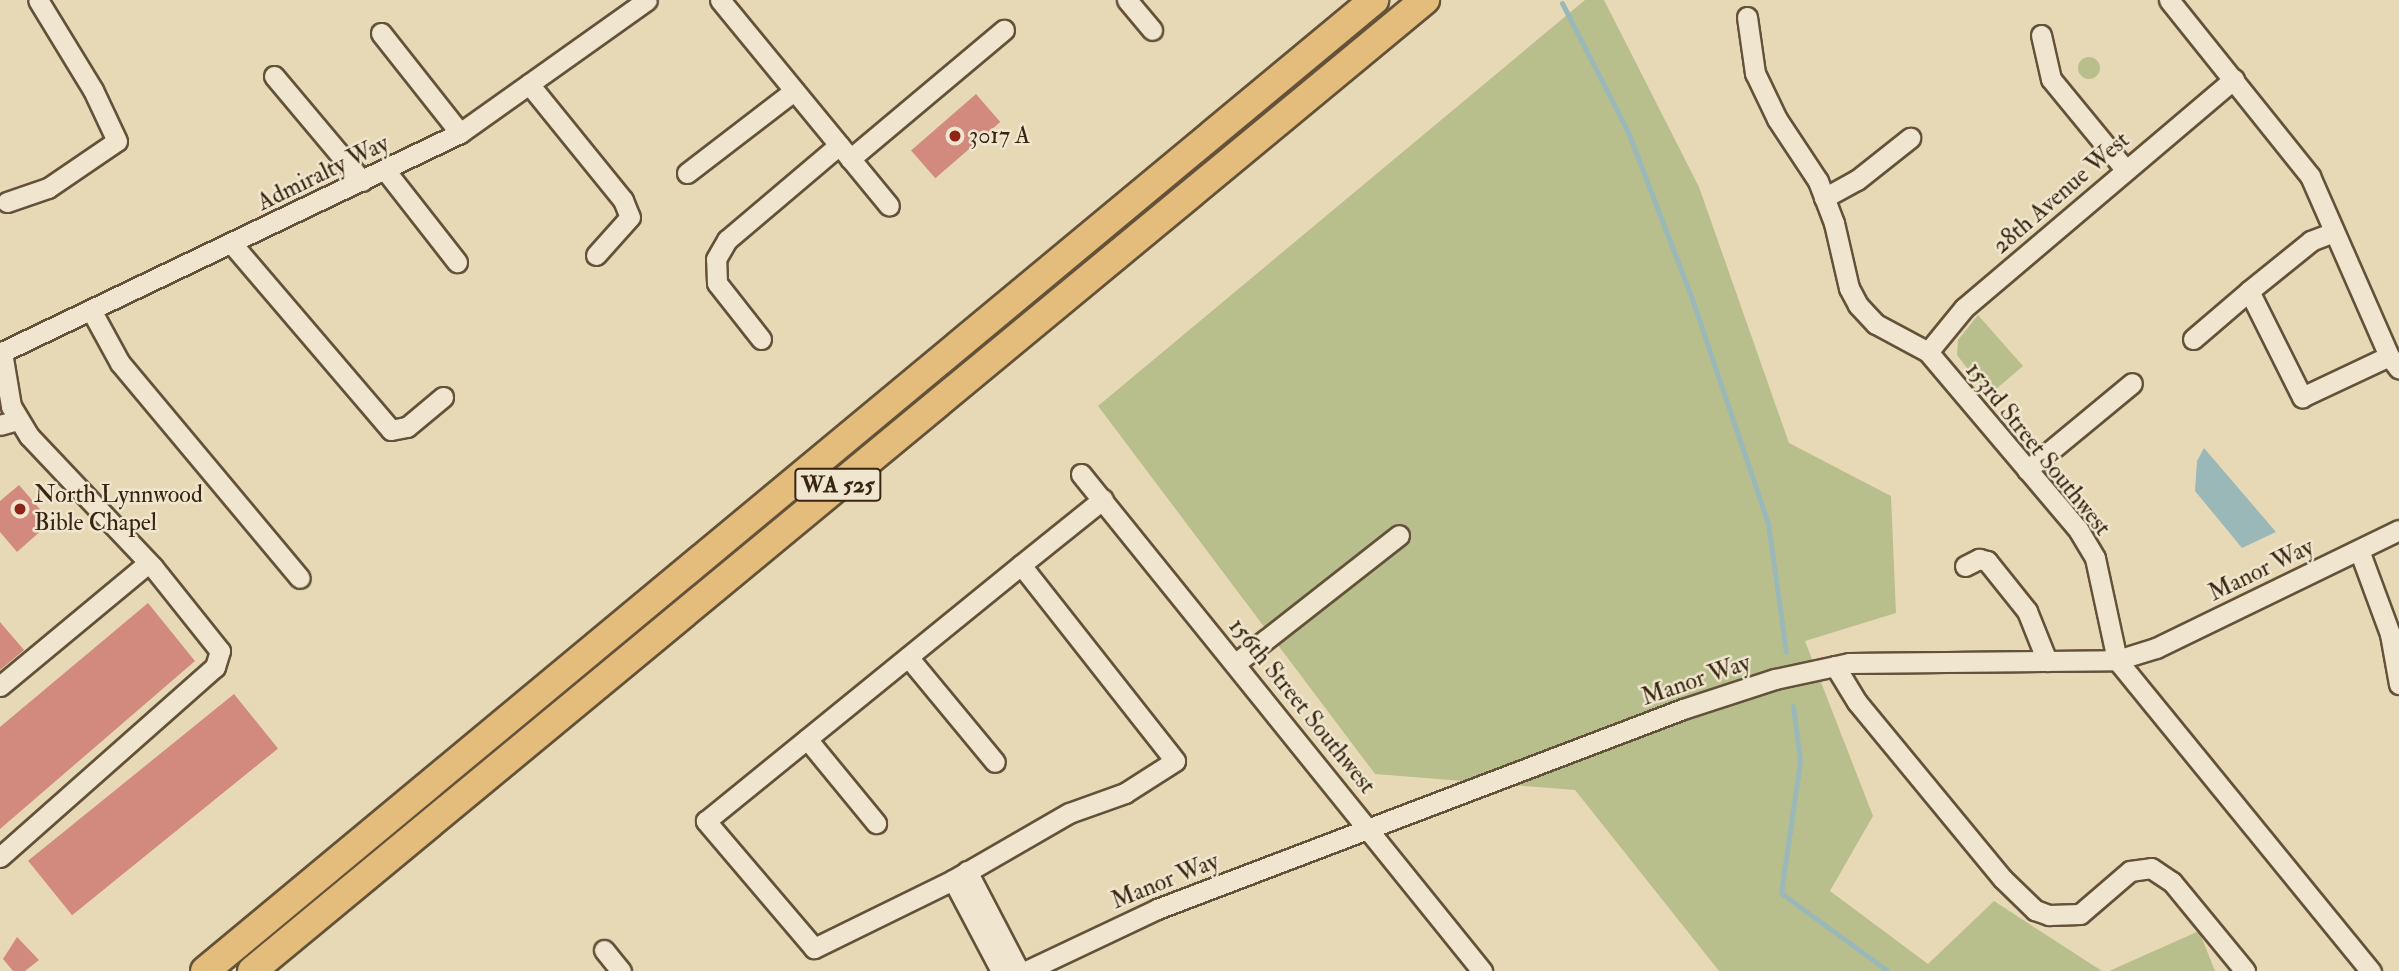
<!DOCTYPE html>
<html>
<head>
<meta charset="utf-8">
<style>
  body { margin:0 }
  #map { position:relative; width:2399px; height:971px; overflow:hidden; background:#e8d9b6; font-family:"IM FELL Double Pica",serif }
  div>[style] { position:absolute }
  .green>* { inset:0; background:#b8bf8c }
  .round { border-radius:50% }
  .water>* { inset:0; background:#9bb8b8 }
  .stream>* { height:5px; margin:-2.5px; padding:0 2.5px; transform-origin:2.5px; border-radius:2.5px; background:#9bb8b8 }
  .building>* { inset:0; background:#d18a7d; transform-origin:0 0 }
  .roads { filter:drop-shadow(2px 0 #635239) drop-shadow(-2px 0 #635239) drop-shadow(0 2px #635239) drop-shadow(0 -2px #635239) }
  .minor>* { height:19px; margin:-9.5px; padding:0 9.5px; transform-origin:9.5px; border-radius:9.5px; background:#f0e6d0 }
  .highway>* { height:28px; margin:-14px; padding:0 14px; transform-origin:14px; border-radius:14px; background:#e4bc7b }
  .dots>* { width:19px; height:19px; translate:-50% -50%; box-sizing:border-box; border:4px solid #f0e6d0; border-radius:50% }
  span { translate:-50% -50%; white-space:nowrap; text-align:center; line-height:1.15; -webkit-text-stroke:5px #f0e6d0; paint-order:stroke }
  .shield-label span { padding:2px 5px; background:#f0e6d0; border:2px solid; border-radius:5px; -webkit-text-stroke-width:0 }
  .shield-label { font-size:23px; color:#37250f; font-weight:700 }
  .poi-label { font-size:24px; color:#37250f }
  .left { translate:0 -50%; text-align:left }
  .street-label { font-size:24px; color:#37250f }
</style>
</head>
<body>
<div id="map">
  <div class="green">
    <i style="clip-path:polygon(1585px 0,1604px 0,1699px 187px,1789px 443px,1891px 496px,1896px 613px,1805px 641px,1873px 816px,1830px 891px,1928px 964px,1994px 901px,2102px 971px,1719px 971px,1575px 790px,1375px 774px,1098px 406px)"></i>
    <i class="round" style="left:2078px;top:57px;width:22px;height:22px"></i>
    <i style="clip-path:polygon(1978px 315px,2023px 366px,1988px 396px,1957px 355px,1958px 340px)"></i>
    <i style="clip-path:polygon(2199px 931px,2215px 971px,2109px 971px)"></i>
  </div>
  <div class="water">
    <i style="clip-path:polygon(2204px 448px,2276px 532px,2242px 548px,2195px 491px,2197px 461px)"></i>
  </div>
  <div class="stream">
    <i style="left:1562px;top:3px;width:145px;rotate:62.9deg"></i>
    <i style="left:1628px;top:132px;width:176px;rotate:69deg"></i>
    <i style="left:1691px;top:296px;width:240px;rotate:71.3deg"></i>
    <i style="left:1768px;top:523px;width:130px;rotate:82.1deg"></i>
    <i style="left:1793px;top:706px;width:55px;rotate:82.7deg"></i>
    <i style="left:1800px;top:761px;width:133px;rotate:98.2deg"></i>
    <i style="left:1781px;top:893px;width:132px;rotate:36.1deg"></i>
  </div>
  <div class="building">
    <i style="left:976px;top:94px;width:37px;height:86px;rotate:49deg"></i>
    <i style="clip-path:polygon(19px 485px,51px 522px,17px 552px,0 532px,0 501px)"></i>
    <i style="clip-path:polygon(148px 603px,195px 661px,0 829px,0 727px)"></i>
    <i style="clip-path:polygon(0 622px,24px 650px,0 670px)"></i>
    <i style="left:234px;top:694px;width:70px;height:265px;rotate:51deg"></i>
    <i style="clip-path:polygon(17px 937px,39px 960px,25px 971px,13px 971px,3px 959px)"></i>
  </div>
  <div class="roads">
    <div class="minor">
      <i style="left:720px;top:0;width:266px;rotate:50.6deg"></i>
      <i style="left:1127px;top:0;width:39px;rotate:50deg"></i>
      <i style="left:2169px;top:0;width:226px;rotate:51.3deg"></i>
      <i style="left:2310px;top:176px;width:197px;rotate:66.3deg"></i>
      <i style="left:2389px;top:356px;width:16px;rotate:52deg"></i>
      <i style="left:1747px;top:17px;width:57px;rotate:81.9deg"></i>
      <i style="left:1755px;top:73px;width:51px;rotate:64.4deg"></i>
      <i style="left:1777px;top:119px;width:74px;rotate:56.5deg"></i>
      <i style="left:1818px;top:181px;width:45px;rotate:69.1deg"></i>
      <i style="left:1834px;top:223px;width:67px;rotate:77deg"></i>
      <i style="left:1849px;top:288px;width:19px;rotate:62deg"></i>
      <i style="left:1858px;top:305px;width:26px;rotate:47deg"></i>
      <i style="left:1876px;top:324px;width:59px;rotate:28.3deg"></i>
      <i style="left:1928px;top:352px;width:234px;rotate:49.8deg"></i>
      <i style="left:2079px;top:531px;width:31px;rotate:59deg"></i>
      <i style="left:2095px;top:558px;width:104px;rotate:77.8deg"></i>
      <i style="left:2117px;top:660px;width:402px;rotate:50.8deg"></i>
      <i style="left:381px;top:33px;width:127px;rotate:51.7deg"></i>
      <i style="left:2041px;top:35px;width:45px;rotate:77.2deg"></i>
      <i style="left:2051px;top:79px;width:117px;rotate:50.6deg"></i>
      <i style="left:274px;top:76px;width:137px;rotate:50deg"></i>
      <i style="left:529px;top:84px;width:149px;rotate:51deg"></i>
      <i style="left:623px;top:200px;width:18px;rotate:68deg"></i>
      <i style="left:630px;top:217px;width:51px;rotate:131.8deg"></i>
      <i style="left:850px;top:159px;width:201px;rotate:-40deg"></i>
      <i style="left:385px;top:170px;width:117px;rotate:52deg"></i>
      <i style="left:687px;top:173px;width:135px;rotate:-37.5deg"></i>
      <i style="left:1824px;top:198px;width:38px;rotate:-29deg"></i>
      <i style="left:1857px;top:180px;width:68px;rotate:-38.4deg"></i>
      <i style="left:7px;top:202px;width:43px;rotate:-18.9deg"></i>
      <i style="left:48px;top:188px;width:83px;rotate:-34.3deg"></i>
      <i style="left:117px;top:141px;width:56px;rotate:-115.2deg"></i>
      <i style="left:93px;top:90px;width:105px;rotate:-121.4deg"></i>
      <i style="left:2334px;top:232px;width:25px;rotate:159deg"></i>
      <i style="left:2311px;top:241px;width:80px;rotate:141.1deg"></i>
      <i style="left:2249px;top:291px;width:119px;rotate:63.4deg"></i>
      <i style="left:2302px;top:397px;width:96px;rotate:-25.2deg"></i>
      <i style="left:233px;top:245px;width:243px;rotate:49.5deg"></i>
      <i style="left:391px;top:430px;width:16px;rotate:-11deg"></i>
      <i style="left:407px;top:427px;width:47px;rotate:-39.8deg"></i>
      <i style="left:91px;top:310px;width:60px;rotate:61.3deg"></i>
      <i style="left:120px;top:363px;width:280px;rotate:50.1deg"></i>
      <i style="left:761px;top:339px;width:71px;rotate:-128.2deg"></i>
      <i style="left:717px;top:283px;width:24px;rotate:-92deg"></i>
      <i style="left:716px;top:259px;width:22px;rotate:-60deg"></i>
      <i style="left:727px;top:240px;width:147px;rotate:-40.3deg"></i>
      <i style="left:2193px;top:339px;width:74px;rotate:-40.6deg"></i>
      <i style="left:1928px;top:352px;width:57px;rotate:-50.7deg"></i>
      <i style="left:1964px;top:308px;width:354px;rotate:-40.3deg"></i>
      <i style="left:0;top:353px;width:510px;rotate:-25.56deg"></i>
      <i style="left:460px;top:133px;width:229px;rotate:-35.4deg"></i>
      <i style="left:0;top:425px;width:19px;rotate:-16deg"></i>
      <i style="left:2027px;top:470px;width:136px;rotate:-39.6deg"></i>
      <i style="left:1081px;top:474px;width:639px;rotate:51.1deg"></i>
      <i style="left:2359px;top:550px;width:90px;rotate:69.7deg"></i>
      <i style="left:2390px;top:634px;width:51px;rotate:79.8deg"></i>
      <i style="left:1021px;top:565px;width:249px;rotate:51.8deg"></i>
      <i style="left:1175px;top:761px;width:59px;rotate:147.4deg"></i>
      <i style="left:1125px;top:793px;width:59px;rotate:160.3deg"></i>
      <i style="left:1069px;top:813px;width:134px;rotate:150deg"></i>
      <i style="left:953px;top:880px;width:155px;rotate:153.9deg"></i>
      <i style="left:814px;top:948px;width:167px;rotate:-130.4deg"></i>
      <i style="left:706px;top:821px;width:406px;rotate:-39.1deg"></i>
      <i style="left:1021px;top:565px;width:105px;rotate:-38.8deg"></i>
      <i style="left:1965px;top:566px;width:16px;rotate:-27deg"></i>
      <i style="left:1979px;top:559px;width:8px;rotate:14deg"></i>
      <i style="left:1987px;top:561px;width:64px;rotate:51.3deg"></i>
      <i style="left:2027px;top:611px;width:54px;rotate:68.2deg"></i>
      <i style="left:908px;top:657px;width:136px;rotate:50.4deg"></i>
      <i style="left:1236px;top:663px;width:207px;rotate:-38.1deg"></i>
      <i style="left:1835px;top:666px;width:42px;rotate:58.6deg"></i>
      <i style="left:1857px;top:702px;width:229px;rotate:50.5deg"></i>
      <i style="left:2003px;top:879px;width:45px;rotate:44.1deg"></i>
      <i style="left:2035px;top:910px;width:15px;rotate:20deg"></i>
      <i style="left:2049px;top:915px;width:31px;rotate:-2deg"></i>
      <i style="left:2080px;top:914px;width:66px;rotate:-40.7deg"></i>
      <i style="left:2130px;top:871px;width:21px;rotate:-8deg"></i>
      <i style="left:2151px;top:868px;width:25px;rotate:34deg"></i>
      <i style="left:2172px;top:882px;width:115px;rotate:50.6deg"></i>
      <i style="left:0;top:686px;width:192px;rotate:-39.7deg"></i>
      <i style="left:807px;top:739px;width:109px;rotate:50.6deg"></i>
      <i style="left:0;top:857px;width:287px;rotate:-41.5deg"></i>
      <i style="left:215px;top:667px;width:17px;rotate:-73deg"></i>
      <i style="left:220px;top:651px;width:107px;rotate:-128.6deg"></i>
      <i style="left:153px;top:567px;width:180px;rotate:-133.4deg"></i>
      <i style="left:29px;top:436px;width:35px;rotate:-121deg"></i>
      <i style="left:11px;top:406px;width:55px;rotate:-99.5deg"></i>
      <i style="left:967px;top:871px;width:113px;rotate:62.5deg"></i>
      <i style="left:953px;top:880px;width:103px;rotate:62.2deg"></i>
      <i style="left:604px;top:950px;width:27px;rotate:51deg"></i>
      <i style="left:1026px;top:971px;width:145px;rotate:-25.3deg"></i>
      <i style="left:1157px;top:909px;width:563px;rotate:-20.82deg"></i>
      <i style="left:1683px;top:709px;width:97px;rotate:-18.1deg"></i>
      <i style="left:1775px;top:679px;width:76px;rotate:-12.2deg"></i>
      <i style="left:1849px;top:663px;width:268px;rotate:-0.6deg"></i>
      <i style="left:2117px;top:660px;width:41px;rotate:-17.1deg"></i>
      <i style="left:2156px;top:648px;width:270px;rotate:-25.9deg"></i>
    </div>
    <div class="highway">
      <i style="left:205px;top:971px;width:1520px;rotate:-39.71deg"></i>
      <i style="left:252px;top:971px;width:1523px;rotate:-39.62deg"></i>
    </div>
  </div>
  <div class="dots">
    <i style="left:955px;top:136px;background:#8f2418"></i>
    <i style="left:20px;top:509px;background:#8f2418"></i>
  </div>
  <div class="shield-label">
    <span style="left:838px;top:485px">WA 525</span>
  </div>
  <div class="poi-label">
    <span class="left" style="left:969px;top:136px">3017 A</span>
    <span class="left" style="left:34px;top:509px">North Lynnwood<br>Bible Chapel</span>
  </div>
  <div class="street-label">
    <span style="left:323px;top:173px;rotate:-26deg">Admiralty Way</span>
    <span style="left:2061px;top:193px;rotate:-41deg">28th Avenue West</span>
    <span style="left:2038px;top:449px;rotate:51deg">153rd Street Southwest</span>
    <span style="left:2261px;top:570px;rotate:-26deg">Manor Way</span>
    <span style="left:1696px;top:680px;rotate:-19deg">Manor Way</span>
    <span style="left:1302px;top:706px;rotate:51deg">156th Street Southwest</span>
    <span style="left:1165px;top:881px;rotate:-22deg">Manor Way</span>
  </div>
</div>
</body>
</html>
